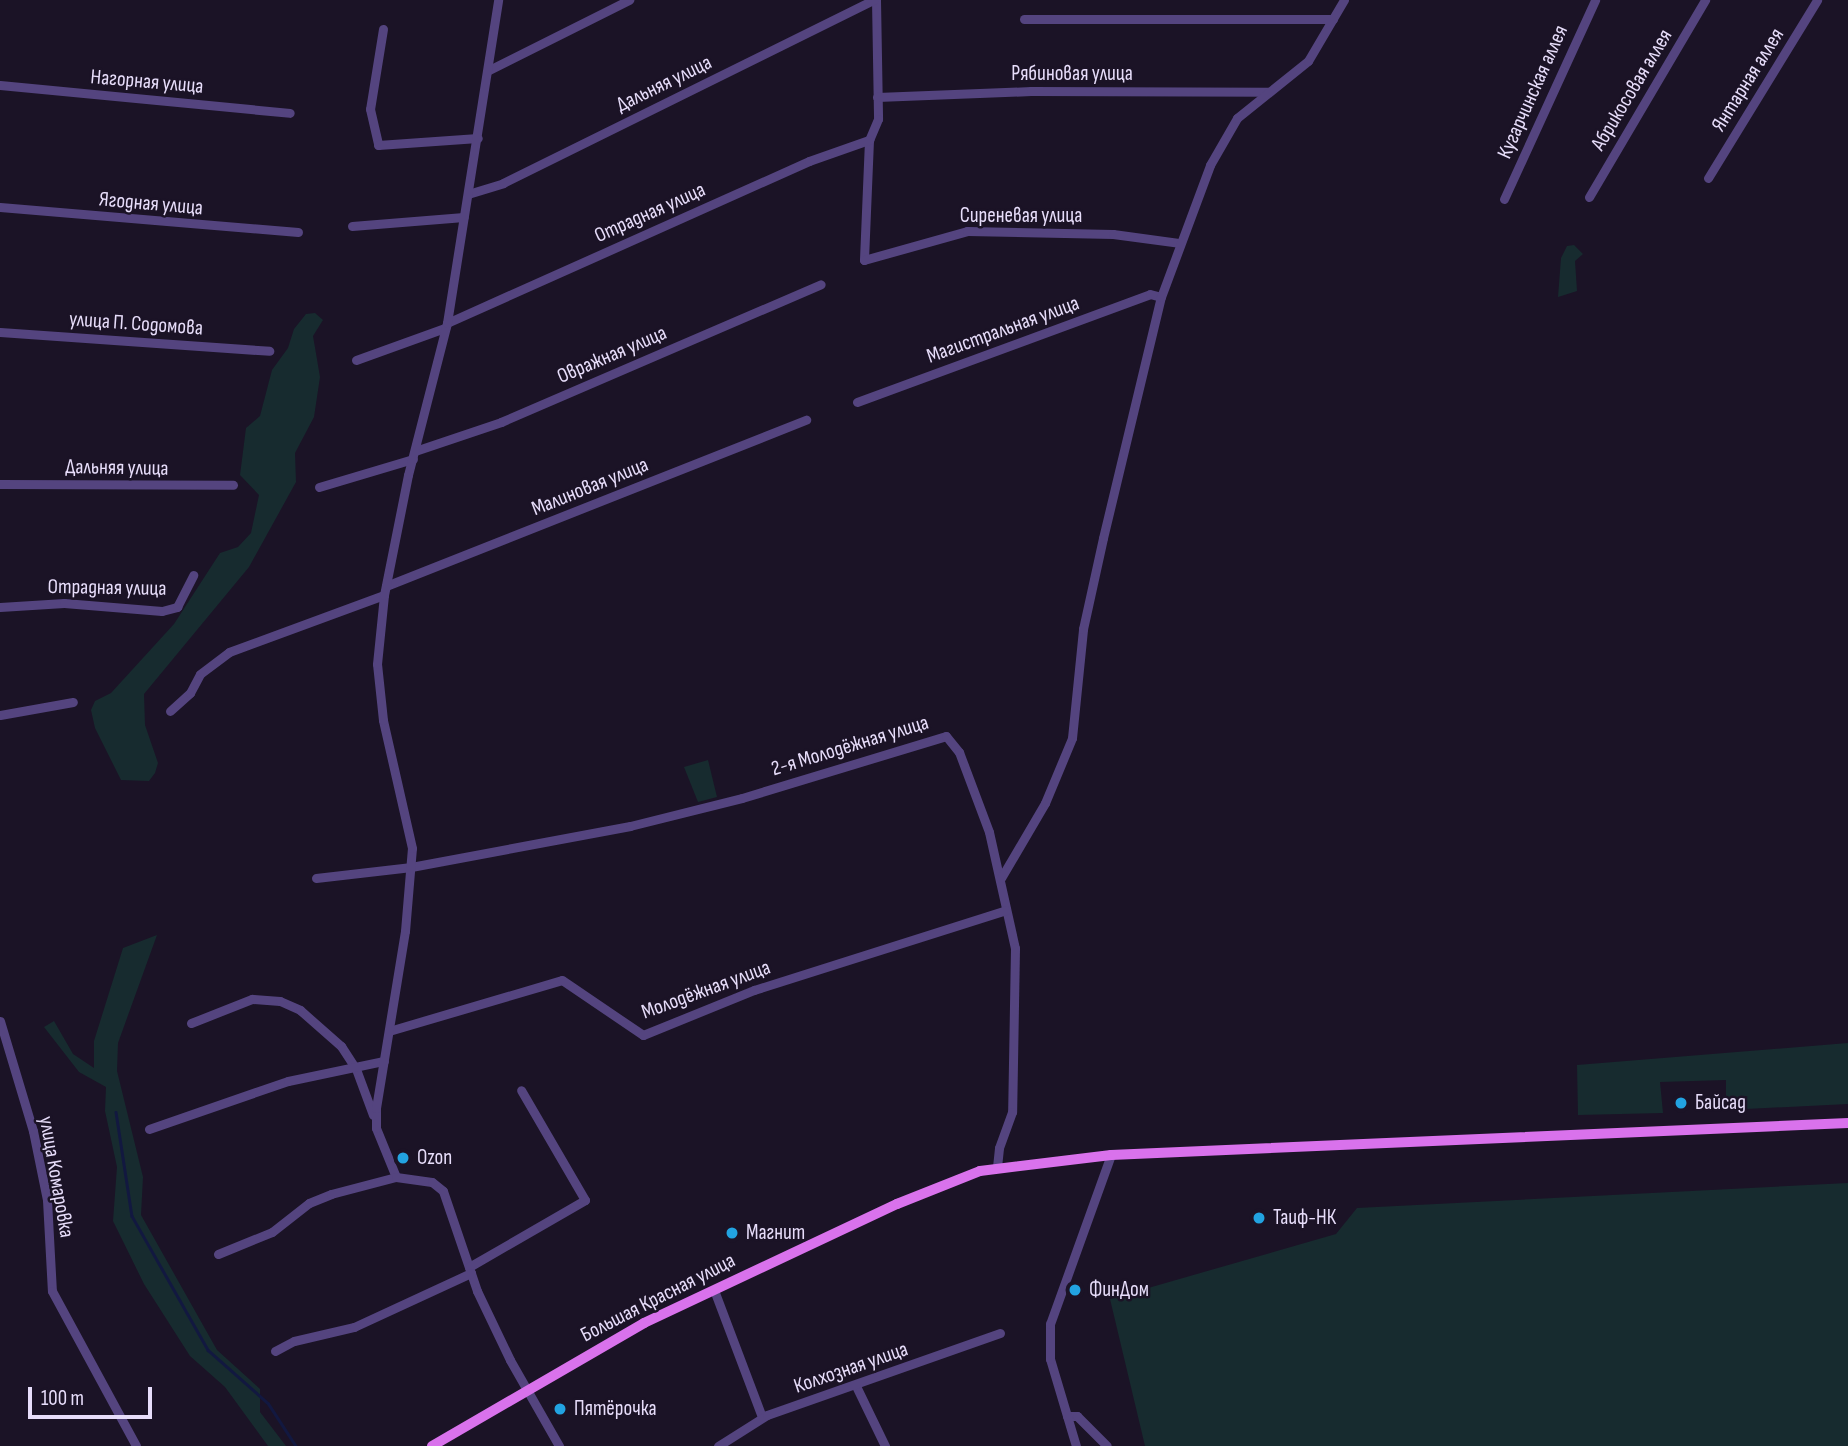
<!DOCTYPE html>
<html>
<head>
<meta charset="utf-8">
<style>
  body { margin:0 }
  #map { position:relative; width:1848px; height:1446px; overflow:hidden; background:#1b1326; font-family:"Sofia Sans Condensed",sans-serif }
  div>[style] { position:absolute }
  .green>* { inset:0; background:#172b2f }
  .stream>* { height:2.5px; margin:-1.25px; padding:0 1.25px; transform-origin:1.25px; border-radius:1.25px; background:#121840 }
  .minor>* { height:9px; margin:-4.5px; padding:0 4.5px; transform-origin:4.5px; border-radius:4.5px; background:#54447f }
  .major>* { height:10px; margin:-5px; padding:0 5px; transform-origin:5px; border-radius:5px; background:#d972ec }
  .dots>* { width:19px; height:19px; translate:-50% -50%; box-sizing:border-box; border:4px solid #1b1326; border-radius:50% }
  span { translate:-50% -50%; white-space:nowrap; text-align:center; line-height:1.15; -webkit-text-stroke:5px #1b1326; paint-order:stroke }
  .street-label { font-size:21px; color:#e7ddfa }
  .poi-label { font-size:21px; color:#e7ddfa }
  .left { translate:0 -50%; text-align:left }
  .scale { position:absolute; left:28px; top:1387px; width:124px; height:32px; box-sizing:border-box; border:4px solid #e7ddfa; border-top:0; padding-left:9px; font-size:21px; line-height:24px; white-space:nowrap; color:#e7ddfa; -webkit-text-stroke:5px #1b1326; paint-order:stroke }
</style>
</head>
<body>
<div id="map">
  <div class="green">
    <i style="clip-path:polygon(1574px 245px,1583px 254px,1575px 261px,1577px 291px,1558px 297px,1561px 258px,1567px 246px)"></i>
    <i style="clip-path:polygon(315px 313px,323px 320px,313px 336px,320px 377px,314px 417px,295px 453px,296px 482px,249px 567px,144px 694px,145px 725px,158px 763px,155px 773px,149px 781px,121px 780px,95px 728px,91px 710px,95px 701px,111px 693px,174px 624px,220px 553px,238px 547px,251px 533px,259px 495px,240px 475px,246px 428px,260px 416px,272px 370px,288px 348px,294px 329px,306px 314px)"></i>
    <i style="clip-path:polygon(708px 760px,717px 797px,698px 802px,684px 767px)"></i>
    <i style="clip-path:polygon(157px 935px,118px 1043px,117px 1071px,143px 1177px,141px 1215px,217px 1350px,260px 1389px,260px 1412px,286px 1446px,268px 1446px,225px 1387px,190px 1356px,144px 1284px,113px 1221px,117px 1167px,105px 1111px,106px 1087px,79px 1072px,44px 1027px,54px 1021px,73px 1054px,94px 1068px,94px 1041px,123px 948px)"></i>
    <i style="clip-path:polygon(1848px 1043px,1848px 1104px,1726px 1110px,1726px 1080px,1660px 1082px,1663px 1113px,1578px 1115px,1577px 1065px)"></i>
    <i style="clip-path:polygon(1848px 1183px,1848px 1446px,1145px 1446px,1110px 1299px,1336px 1234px,1357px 1208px)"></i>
  </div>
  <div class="stream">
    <i style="left:116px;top:1112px;width:105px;rotate:81.3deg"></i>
    <i style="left:132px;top:1216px;width:154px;rotate:60.4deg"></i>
    <i style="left:208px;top:1350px;width:80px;rotate:41.5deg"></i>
    <i style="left:268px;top:1403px;width:51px;rotate:56.9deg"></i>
  </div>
  <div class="minor">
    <i style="left:876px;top:0;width:119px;rotate:89deg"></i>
    <i style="left:878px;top:119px;width:23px;rotate:113deg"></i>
    <i style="left:869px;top:140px;width:120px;rotate:92.4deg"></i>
    <i style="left:864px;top:260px;width:107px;rotate:-15.7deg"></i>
    <i style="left:967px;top:231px;width:146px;rotate:1.2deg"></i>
    <i style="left:1113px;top:234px;width:68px;rotate:7.7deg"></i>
    <i style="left:1024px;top:19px;width:309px"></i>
    <i style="left:383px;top:29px;width:81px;rotate:99.2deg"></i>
    <i style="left:370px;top:109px;width:37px;rotate:77deg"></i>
    <i style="left:378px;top:145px;width:100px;rotate:-4deg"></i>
    <i style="left:489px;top:70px;width:157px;rotate:-26.6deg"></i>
    <i style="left:0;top:85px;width:291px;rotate:5.5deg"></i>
    <i style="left:877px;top:97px;width:154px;rotate:-2.2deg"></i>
    <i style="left:1031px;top:91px;width:237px;rotate:0.2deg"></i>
    <i style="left:1708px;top:178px;width:209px;rotate:-58.5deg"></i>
    <i style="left:468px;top:194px;width:37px;rotate:-17deg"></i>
    <i style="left:503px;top:183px;width:414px;rotate:-26.3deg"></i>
    <i style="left:1589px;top:197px;width:229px;rotate:-59.5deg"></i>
    <i style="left:1504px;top:199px;width:219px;rotate:-65.4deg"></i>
    <i style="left:0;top:207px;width:299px;rotate:4.8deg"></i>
    <i style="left:352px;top:226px;width:112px;rotate:-4.6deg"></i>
    <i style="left:447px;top:323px;width:397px;rotate:-24.1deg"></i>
    <i style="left:809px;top:161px;width:64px;rotate:-19.3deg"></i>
    <i style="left:0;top:332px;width:270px;rotate:4deg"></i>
    <i style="left:356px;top:360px;width:95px;rotate:-19.8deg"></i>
    <i style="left:857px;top:402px;width:312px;rotate:-20.2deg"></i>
    <i style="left:1150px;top:294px;width:11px;rotate:15deg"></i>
    <i style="left:415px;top:451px;width:91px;rotate:-18.6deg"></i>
    <i style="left:501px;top:422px;width:348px;rotate:-23.3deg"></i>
    <i style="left:0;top:484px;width:233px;rotate:0.2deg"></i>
    <i style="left:319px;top:487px;width:98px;rotate:-16.6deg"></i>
    <i style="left:386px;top:586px;width:452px;rotate:-21.6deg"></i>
    <i style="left:0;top:607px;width:64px;rotate:-3.6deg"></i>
    <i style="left:64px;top:603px;width:98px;rotate:4.7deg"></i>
    <i style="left:162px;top:611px;width:16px;rotate:-15deg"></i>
    <i style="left:177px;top:607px;width:36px;rotate:-63deg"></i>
    <i style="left:170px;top:711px;width:27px;rotate:-42deg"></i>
    <i style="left:190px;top:693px;width:21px;rotate:-62deg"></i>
    <i style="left:200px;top:674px;width:36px;rotate:-37deg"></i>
    <i style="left:229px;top:652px;width:165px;rotate:-20.2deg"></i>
    <i style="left:0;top:715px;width:74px;rotate:-10.1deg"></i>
    <i style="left:316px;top:878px;width:96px;rotate:-6.6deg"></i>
    <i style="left:411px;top:867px;width:223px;rotate:-10.6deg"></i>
    <i style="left:630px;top:826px;width:115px;rotate:-14deg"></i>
    <i style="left:742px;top:798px;width:213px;rotate:-16.9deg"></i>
    <i style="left:946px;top:736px;width:21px;rotate:51deg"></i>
    <i style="left:959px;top:752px;width:85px;rotate:69.4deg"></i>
    <i style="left:989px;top:832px;width:119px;rotate:77.4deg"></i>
    <i style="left:1015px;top:948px;width:164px;rotate:91deg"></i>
    <i style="left:1012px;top:1112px;width:38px;rotate:110deg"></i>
    <i style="left:999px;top:1148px;width:19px;rotate:96deg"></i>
    <i style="left:1001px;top:878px;width:87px;rotate:-59.6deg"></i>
    <i style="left:1045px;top:803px;width:70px;rotate:-67.4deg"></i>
    <i style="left:1072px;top:738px;width:110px;rotate:-84.2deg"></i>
    <i style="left:1083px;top:629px;width:93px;rotate:-77.6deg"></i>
    <i style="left:1103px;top:538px;width:248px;rotate:-76.5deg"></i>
    <i style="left:1161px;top:297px;width:141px;rotate:-69.6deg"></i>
    <i style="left:1210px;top:165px;width:54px;rotate:-60.1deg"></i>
    <i style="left:1237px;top:118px;width:91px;rotate:-38.8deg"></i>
    <i style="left:1308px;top:61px;width:71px;rotate:-59.5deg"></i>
    <i style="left:0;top:1021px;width:115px;rotate:73.3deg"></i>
    <i style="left:33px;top:1131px;width:70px;rotate:78.5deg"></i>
    <i style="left:47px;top:1200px;width:91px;rotate:86.9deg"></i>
    <i style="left:52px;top:1291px;width:176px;rotate:61.5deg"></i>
    <i style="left:191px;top:1023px;width:66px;rotate:-21.5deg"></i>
    <i style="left:252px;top:999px;width:28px;rotate:4deg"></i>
    <i style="left:280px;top:1001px;width:22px;rotate:24deg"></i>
    <i style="left:300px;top:1010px;width:55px;rotate:41.3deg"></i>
    <i style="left:341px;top:1046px;width:27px;rotate:57deg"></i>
    <i style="left:356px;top:1069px;width:49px;rotate:69.7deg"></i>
    <i style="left:389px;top:1031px;width:180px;rotate:-16.4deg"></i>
    <i style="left:562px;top:980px;width:98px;rotate:34.2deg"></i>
    <i style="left:643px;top:1035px;width:120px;rotate:-22.1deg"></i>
    <i style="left:754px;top:990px;width:264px;rotate:-17.6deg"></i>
    <i style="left:149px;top:1129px;width:147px;rotate:-19.1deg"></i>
    <i style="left:288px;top:1081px;width:98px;rotate:-11.8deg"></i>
    <i style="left:396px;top:1177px;width:53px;rotate:-112.2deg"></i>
    <i style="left:376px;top:1128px;width:20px;rotate:-90deg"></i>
    <i style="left:376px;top:1108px;width:179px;rotate:-80.7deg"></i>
    <i style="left:405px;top:931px;width:83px;rotate:-85.2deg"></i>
    <i style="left:412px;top:848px;width:131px;rotate:-102.8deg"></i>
    <i style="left:383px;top:720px;width:56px;rotate:-96.1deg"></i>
    <i style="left:377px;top:664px;width:69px;rotate:-84.2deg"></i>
    <i style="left:384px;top:595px;width:122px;rotate:-78.7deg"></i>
    <i style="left:408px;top:475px;width:157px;rotate:-75.6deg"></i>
    <i style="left:447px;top:323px;width:327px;rotate:-81deg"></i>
    <i style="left:218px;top:1254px;width:58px;rotate:-22.2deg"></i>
    <i style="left:272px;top:1232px;width:47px;rotate:-38.1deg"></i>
    <i style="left:309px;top:1203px;width:24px;rotate:-22deg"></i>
    <i style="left:331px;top:1194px;width:67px;rotate:-14.7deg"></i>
    <i style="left:396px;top:1177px;width:36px;rotate:8deg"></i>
    <i style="left:432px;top:1182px;width:14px;rotate:39deg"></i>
    <i style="left:443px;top:1191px;width:106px;rotate:71.2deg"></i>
    <i style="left:477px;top:1291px;width:76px;rotate:64.4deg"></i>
    <i style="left:510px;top:1360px;width:99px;rotate:60.3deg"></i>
    <i style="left:469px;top:1267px;width:134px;rotate:-30deg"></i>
    <i style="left:585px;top:1200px;width:127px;rotate:-120.2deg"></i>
    <i style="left:714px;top:1290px;width:136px;rotate:69.3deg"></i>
    <i style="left:275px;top:1351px;width:21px;rotate:-28deg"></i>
    <i style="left:294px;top:1341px;width:62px;rotate:-13.1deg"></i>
    <i style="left:354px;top:1327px;width:129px;rotate:-24.8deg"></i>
    <i style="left:856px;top:1386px;width:67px;rotate:64.2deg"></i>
    <i style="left:1067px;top:1416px;width:10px"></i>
    <i style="left:1077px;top:1416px;width:42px;rotate:45deg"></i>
    <i style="left:718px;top:1446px;width:58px;rotate:-32.3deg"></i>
    <i style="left:767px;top:1415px;width:247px;rotate:-19.4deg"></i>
    <i style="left:1076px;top:1446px;width:91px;rotate:-106.6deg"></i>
    <i style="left:1050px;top:1359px;width:35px;rotate:-90deg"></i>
    <i style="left:1050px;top:1324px;width:180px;rotate:-70.2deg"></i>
  </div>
  <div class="major">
    <i style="left:432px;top:1446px;width:245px;rotate:-30.1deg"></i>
    <i style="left:644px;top:1323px;width:280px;rotate:-25.2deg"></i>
    <i style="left:897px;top:1204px;width:89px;rotate:-21.7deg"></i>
    <i style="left:980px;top:1171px;width:132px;rotate:-7deg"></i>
    <i style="left:1111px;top:1155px;width:738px;rotate:-2.49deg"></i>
  </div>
  <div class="dots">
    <i style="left:1681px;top:1103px;background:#22a3e1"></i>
    <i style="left:403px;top:1158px;background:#22a3e1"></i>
    <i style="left:1259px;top:1218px;background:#22a3e1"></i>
    <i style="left:732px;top:1233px;background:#22a3e1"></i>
    <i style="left:1075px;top:1290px;background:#22a3e1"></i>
    <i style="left:560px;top:1409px;background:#22a3e1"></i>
  </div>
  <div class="street-label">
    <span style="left:1072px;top:74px">Рябиновая улица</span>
    <span style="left:1748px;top:80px;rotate:-58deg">Янтарная аллея</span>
    <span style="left:147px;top:82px;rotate:5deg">Нагорная улица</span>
    <span style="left:664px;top:84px;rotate:-26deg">Дальняя улица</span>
    <span style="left:1632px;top:90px;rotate:-59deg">Абрикосовая аллея</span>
    <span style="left:1533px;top:92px;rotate:-66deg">Кугарчинская аллея</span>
    <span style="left:151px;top:204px;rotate:5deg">Ягодная улица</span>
    <span style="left:650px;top:213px;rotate:-24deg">Отрадная улица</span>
    <span style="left:1021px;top:216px">Сиреневая улица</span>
    <span style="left:136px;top:324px;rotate:4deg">улица П. Содомова</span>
    <span style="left:1003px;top:330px;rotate:-20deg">Магистральная улица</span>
    <span style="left:612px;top:355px;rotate:-23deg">Овражная улица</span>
    <span style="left:117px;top:468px;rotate:1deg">Дальняя улица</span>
    <span style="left:590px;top:487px;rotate:-22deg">Малиновая улица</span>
    <span style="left:107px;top:588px;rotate:1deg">Отрадная улица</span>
    <span style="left:850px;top:746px;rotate:-17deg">2-я Молодёжная улица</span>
    <span style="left:706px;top:990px;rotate:-20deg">Молодёжная улица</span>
    <span style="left:56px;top:1177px;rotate:80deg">улица Комаровка</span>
    <span style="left:658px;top:1298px;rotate:-27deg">Большая Красная улица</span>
    <span style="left:851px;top:1368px;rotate:-19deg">Колхозная улица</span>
  </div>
  <div class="poi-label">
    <span class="left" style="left:1695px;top:1103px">Байсад</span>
    <span class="left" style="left:417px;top:1158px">Ozon</span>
    <span class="left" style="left:1273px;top:1218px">Таиф-НК</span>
    <span class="left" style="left:746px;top:1233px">Магнит</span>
    <span class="left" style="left:1089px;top:1290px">ФинДом</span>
    <span class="left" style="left:574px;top:1409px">Пятёрочка</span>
  </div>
  <div class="scale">100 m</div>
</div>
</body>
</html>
